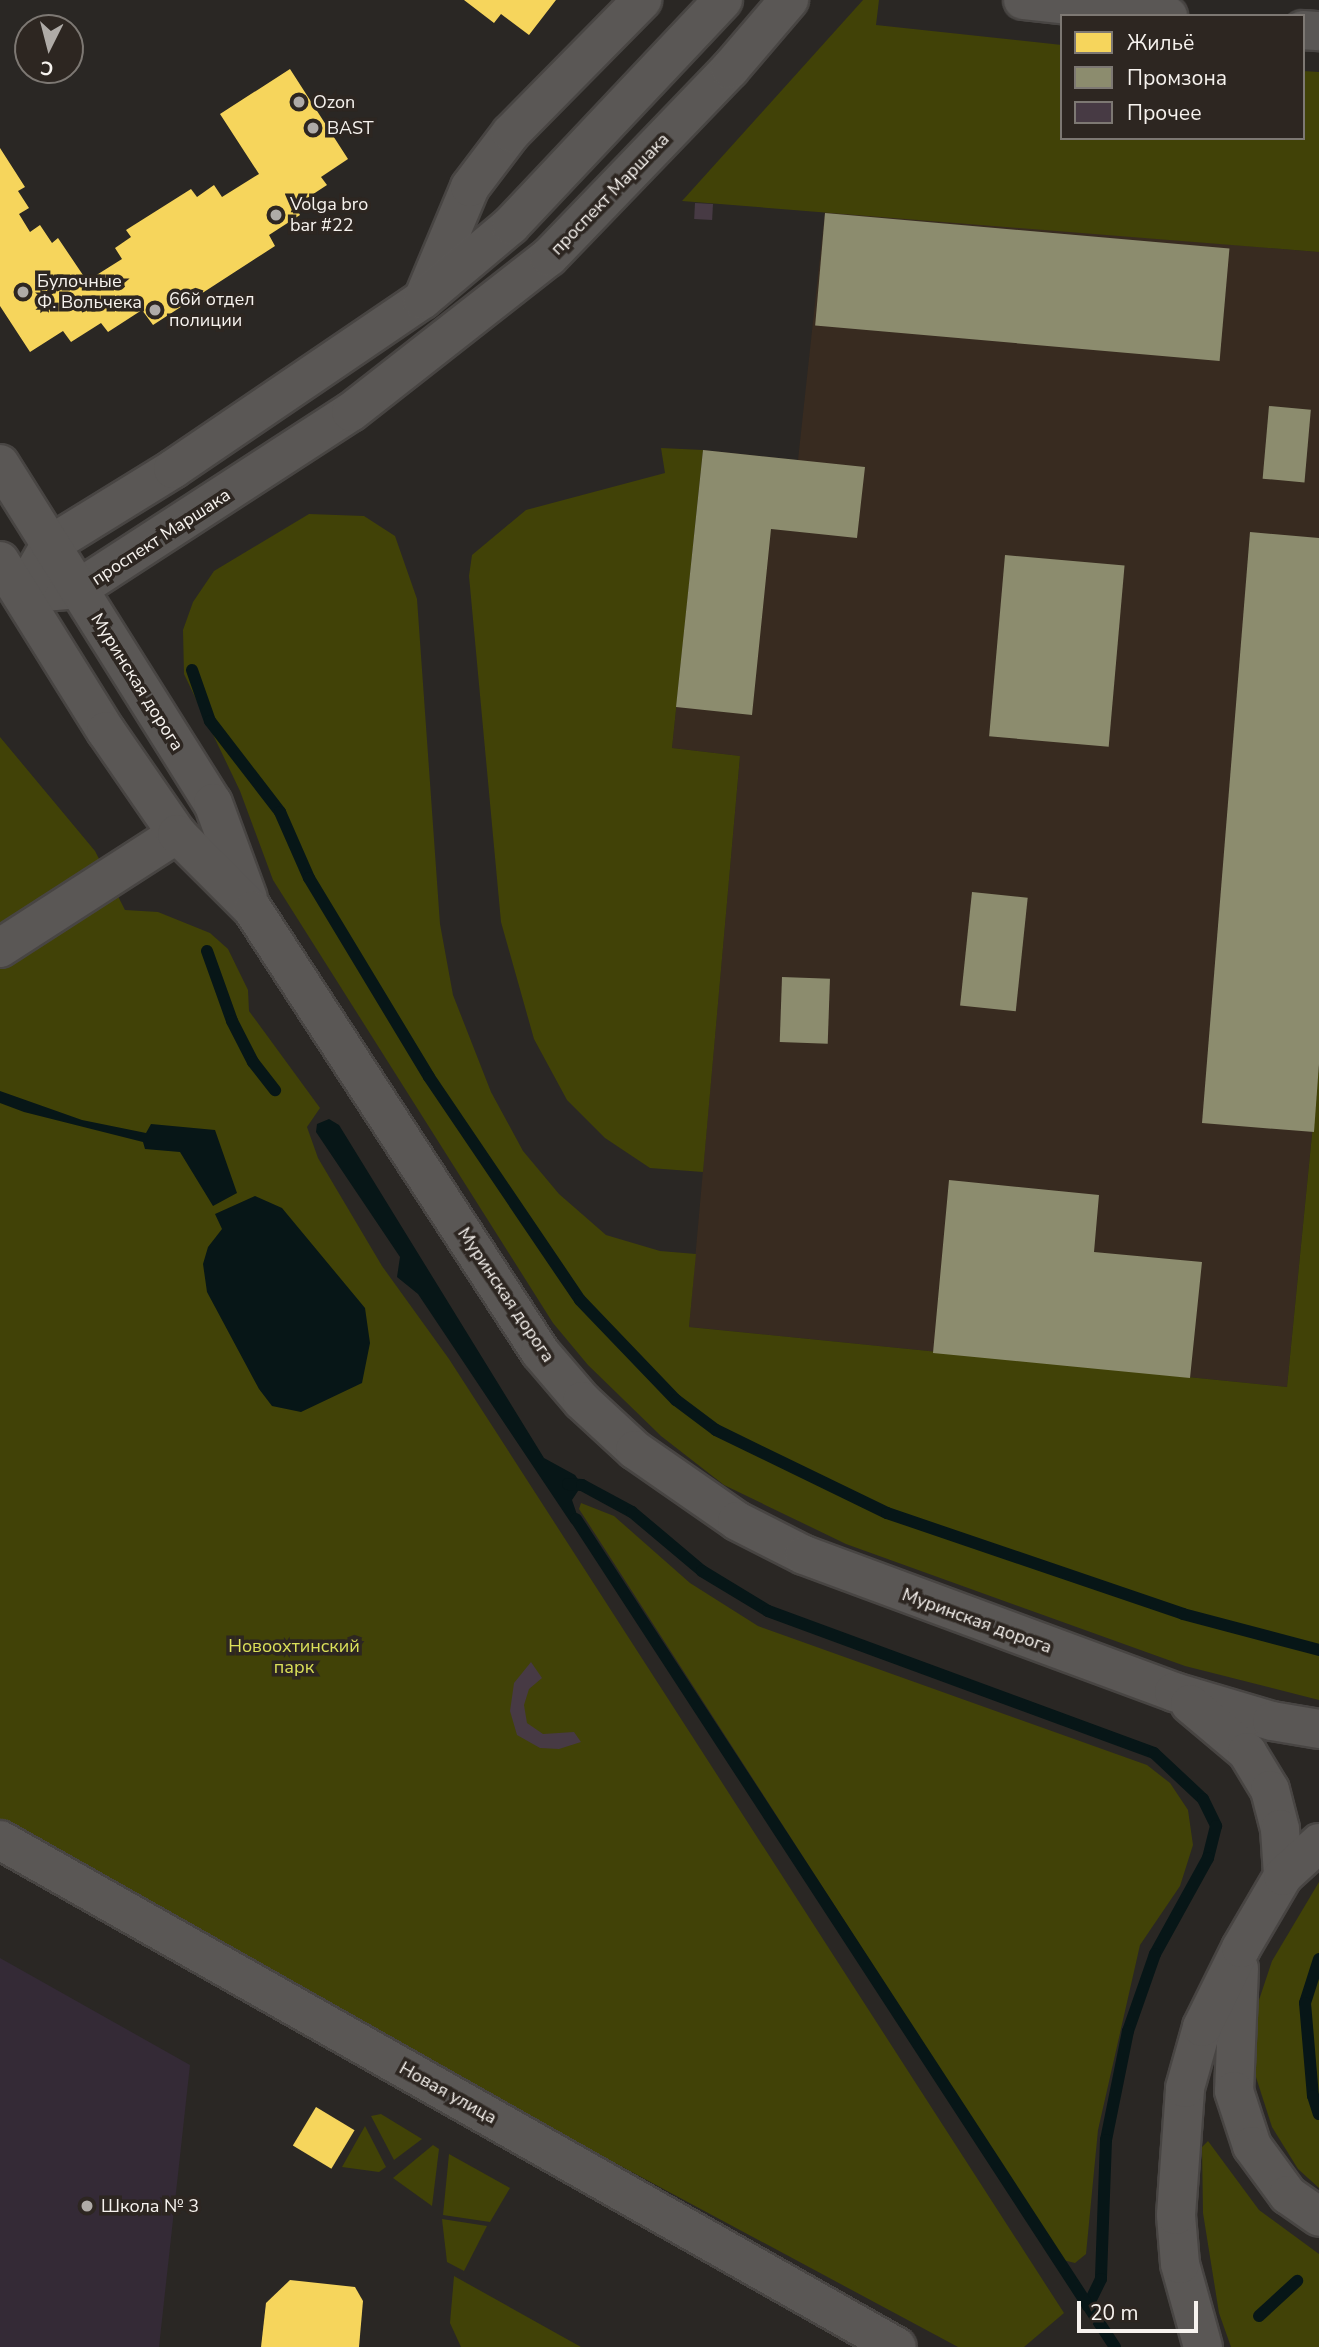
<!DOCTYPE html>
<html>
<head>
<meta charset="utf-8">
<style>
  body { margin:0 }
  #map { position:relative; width:1319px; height:2347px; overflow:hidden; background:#2a2724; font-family:"Nunito Sans",sans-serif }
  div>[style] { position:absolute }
  .industrial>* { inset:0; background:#382b20 }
  .education>* { inset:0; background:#342a36 }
  .green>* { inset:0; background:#414207 }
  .water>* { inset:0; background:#071617 }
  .homes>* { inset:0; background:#f6d55c; transform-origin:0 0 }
  .industry>* { inset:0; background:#8c8c6e; transform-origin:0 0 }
  .stream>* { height:12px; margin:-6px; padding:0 6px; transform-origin:6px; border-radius:6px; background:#071617 }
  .building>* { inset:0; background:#473a44; transform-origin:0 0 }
  .roads { filter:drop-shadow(2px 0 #484543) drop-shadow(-2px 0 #484543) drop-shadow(0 2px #484543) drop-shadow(0 -2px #484543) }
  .street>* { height:38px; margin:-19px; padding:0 19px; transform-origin:19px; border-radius:19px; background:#5a5755 }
  .secondary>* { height:38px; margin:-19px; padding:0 19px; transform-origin:19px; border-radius:19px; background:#5a5755 }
  .dots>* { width:19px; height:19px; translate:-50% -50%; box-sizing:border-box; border:4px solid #2d2621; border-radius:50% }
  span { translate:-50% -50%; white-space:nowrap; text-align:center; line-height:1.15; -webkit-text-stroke:7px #2d2621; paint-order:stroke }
  .poi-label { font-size:18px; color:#f6f2ee }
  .left { translate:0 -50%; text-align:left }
  .street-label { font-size:18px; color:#f6f2ee }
  .park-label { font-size:18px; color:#dbe059 }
  .legend { position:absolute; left:1060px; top:14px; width:245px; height:126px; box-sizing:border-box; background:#2d2621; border:2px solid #7d7873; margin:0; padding:9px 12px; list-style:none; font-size:21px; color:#f6f2ee }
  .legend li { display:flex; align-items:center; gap:14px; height:35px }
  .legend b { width:35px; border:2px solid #7d7873 }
  .north { position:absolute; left:14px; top:14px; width:70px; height:70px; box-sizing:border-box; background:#2d2621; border:2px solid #7d7873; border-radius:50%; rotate:186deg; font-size:19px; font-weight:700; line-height:28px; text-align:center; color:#f6f2ee }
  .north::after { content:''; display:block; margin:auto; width:24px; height:32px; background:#afaba7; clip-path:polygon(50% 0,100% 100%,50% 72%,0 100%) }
  .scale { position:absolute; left:1077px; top:2301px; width:121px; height:32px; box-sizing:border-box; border:4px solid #f6f2ee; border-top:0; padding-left:9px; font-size:21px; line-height:24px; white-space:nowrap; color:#f6f2ee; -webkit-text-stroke:5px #2d2621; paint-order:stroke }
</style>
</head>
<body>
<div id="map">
  <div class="industrial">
    <i style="clip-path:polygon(825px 211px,1319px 252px,1319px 1064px,1287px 1387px,689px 1327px,740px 756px,672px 748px,703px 450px,798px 460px)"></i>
  </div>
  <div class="education">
    <i style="clip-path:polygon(0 1958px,190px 2065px,159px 2347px,0 2347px)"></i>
  </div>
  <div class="green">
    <i style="clip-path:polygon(863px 0,879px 0,876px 25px,1062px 45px,1062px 138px,1303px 138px,1303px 71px,1319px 72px,1319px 252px,682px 201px)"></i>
    <i style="clip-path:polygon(661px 448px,703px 450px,672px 748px,740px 756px,703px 1172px,650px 1168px,605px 1138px,567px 1100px,534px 1039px,501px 922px,469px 576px,472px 555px,526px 510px,665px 473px)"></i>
    <i style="clip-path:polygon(309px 514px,364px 516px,395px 536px,417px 599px,440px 924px,453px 995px,491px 1092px,523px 1151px,559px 1194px,606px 1235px,660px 1251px,696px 1254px,689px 1327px,1287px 1387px,1319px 1064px,1319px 1700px,1185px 1666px,846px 1544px,724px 1485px,661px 1436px,588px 1365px,553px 1323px,273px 880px,240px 791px,184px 674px,183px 630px,193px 602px,214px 571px)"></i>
    <i style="clip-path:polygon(0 737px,95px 851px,125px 910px,158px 912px,210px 933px,228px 949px,248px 990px,249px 1011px,320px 1108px,307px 1127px,318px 1158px,382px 1266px,449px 1359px,1064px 2313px,1024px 2347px,958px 2347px,0 1833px)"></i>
    <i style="clip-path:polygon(581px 1503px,614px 1516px,690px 1583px,758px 1626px,1147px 1765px,1170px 1783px,1188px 1810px,1193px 1845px,1180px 1886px,1140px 1945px,1098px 2130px,1086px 2254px,1075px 2263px,1063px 2260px,579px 1509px)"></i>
    <i style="clip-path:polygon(1319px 1882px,1319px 2188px,1298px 2169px,1272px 2127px,1254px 2071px,1254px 2015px,1272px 1961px)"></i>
    <i style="clip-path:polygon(381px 2114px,422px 2139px,394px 2160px,371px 2116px)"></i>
    <i style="clip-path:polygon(365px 2126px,386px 2167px,379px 2172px,342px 2167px)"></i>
    <i style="clip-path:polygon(1208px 2141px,1259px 2210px,1319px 2254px,1319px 2347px,1231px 2347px,1219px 2313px,1203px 2213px,1202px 2147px)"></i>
    <i style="clip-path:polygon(433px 2145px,439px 2149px,432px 2206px,393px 2178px)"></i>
    <i style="clip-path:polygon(449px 2154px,510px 2188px,490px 2222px,443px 2215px)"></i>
    <i style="clip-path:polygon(442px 2219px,487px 2226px,464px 2271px,447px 2262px)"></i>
    <i style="clip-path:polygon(454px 2276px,581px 2347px,461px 2347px,450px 2323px)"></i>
  </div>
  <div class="water">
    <i style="clip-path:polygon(0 1091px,82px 1120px,146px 1133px,151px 1124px,215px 1130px,237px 1193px,213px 1206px,180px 1152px,145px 1149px,143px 1142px,24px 1112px,0 1103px)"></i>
    <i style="clip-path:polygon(329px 1119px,339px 1125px,544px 1458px,575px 1475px,582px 1485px,572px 1500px,583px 1532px,571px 1523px,418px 1294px,397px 1277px,400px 1257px,316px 1132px,317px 1124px)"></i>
    <i style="clip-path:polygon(255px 1196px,282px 1208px,365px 1308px,370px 1343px,362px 1383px,301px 1412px,272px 1406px,259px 1389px,207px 1292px,203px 1264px,208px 1247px,222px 1229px,215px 1214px)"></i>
  </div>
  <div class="homes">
    <i style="clip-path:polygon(464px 0,556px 0,529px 35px,501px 14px,494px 23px)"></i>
    <i style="clip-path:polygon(290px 69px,348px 159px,321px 177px,327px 185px,295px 206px,300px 215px,269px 235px,275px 246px,153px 325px,142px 310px,108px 332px,101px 323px,71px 342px,63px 331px,30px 352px,0 306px,0 148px,25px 187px,18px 191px,29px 208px,19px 214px,30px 232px,40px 225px,52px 243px,58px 238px,87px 281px,122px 259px,115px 248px,131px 237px,126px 230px,191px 189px,197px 197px,214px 185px,222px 197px,259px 174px,220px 114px)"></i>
    <i style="left:316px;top:2107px;width:45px;height:45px;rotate:31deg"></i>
    <i style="clip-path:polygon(290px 2280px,355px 2287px,363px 2301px,359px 2347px,261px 2347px,266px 2303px)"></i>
  </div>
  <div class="industry">
    <i style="left:825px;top:213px;width:406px;height:113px;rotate:5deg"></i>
    <i style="left:1269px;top:406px;width:42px;height:73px;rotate:5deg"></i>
    <i style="clip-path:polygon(703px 450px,865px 467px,857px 538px,771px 529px,752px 715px,676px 707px)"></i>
    <i style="clip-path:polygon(1250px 532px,1319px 538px,1319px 1064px,1314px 1132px,1202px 1123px)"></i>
    <i style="left:1005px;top:555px;width:120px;height:182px;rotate:5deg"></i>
    <i style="left:972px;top:892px;width:56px;height:114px;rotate:6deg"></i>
    <i style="left:782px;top:977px;width:48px;height:65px;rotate:2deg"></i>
    <i style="clip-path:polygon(949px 1180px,1099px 1195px,1094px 1252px,1202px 1262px,1190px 1378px,933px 1353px)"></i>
  </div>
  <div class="stream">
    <i style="left:192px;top:670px;width:54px;rotate:70.6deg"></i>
    <i style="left:210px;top:721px;width:115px;rotate:52.4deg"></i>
    <i style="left:280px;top:812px;width:72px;rotate:66.3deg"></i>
    <i style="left:309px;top:878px;width:232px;rotate:58.9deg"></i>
    <i style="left:429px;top:1077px;width:269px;rotate:55.9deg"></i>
    <i style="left:580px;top:1300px;width:139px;rotate:46.2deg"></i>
    <i style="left:676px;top:1400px;width:50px;rotate:36.9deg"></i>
    <i style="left:716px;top:1430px;width:190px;rotate:25.9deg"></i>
    <i style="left:887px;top:1513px;width:313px;rotate:18.8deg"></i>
    <i style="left:1183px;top:1614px;width:141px;rotate:14.8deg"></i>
    <i style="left:207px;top:951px;width:74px;rotate:70.3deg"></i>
    <i style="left:232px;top:1021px;width:46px;rotate:62.9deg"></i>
    <i style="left:253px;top:1062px;width:36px;rotate:52deg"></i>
    <i style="left:568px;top:1484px;width:14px;rotate:4deg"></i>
    <i style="left:582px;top:1485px;width:57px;rotate:28.4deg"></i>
    <i style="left:632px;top:1512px;width:92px;rotate:40.1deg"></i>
    <i style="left:702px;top:1571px;width:77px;rotate:31.2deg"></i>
    <i style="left:768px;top:1611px;width:411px;rotate:20.2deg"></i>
    <i style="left:1154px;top:1753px;width:67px;rotate:43.2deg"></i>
    <i style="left:1203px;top:1799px;width:30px;rotate:64deg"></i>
    <i style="left:1216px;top:1826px;width:33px;rotate:104deg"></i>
    <i style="left:1208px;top:1858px;width:110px;rotate:118.9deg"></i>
    <i style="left:1155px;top:1954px;width:82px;rotate:109.3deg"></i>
    <i style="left:1128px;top:2031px;width:111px;rotate:101.4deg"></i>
    <i style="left:1106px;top:2140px;width:139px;rotate:92.1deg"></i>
    <i style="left:1101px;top:2279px;width:30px;rotate:116deg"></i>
    <i style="left:576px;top:1519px;width:988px;rotate:56.94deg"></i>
    <i style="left:1319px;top:1959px;width:46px;rotate:107.7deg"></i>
    <i style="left:1305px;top:2003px;width:93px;rotate:85.1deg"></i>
    <i style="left:1313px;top:2096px;width:19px;rotate:72deg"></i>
    <i style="left:1259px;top:2316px;width:52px;rotate:-42.6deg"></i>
  </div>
  <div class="building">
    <i style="left:695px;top:203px;width:18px;height:16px;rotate:3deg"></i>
    <i style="clip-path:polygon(531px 1662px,542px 1678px,529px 1689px,524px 1705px,527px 1723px,543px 1734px,574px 1732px,581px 1742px,559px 1749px,540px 1748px,517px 1735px,510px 1711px,514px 1683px)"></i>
  </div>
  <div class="roads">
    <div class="street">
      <i style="left:1023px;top:0;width:146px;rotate:6.3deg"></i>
      <i style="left:1303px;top:30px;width:16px;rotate:4deg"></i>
      <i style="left:423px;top:299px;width:121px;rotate:-67.2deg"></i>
      <i style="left:470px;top:187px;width:68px;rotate:-52.8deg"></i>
      <i style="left:511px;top:133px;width:187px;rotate:-45.4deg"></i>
      <i style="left:22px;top:594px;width:56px;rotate:-5.1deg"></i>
      <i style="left:78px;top:589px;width:325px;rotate:-33deg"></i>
      <i style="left:351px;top:412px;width:251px;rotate:-38.1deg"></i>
      <i style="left:549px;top:257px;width:261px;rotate:-46.1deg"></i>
      <i style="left:730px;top:69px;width:91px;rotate:-49.5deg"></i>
      <i style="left:22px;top:594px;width:56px;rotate:-60.3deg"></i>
      <i style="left:50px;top:545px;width:145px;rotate:-31.7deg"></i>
      <i style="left:173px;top:469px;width:301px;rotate:-34.2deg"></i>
      <i style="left:422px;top:300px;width:116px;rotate:-40.1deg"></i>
      <i style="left:511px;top:225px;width:309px;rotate:-46.7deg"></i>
      <i style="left:0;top:948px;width:211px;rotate:-32.8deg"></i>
      <i style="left:0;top:1840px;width:1030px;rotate:29.48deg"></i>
    </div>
    <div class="secondary">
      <i style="left:0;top:464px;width:400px;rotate:57.9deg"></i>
      <i style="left:213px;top:803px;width:101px;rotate:69.8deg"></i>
      <i style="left:0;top:561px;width:200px;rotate:58.1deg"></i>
      <i style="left:106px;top:731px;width:125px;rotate:55.4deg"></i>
      <i style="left:177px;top:834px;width:107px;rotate:45deg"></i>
      <i style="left:253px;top:910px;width:527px;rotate:57deg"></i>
      <i style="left:540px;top:1352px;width:65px;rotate:49.4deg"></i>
      <i style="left:582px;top:1401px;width:72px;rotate:42.8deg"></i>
      <i style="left:635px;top:1450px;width:124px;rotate:34.8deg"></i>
      <i style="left:737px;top:1521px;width:75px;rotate:26.9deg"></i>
      <i style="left:804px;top:1555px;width:395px;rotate:20.3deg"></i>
      <i style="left:1174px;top:1692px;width:102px;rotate:16.5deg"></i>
      <i style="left:1272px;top:1721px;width:48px;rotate:9.7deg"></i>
      <i style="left:1190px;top:1704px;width:75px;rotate:40.1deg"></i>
      <i style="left:1247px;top:1752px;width:44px;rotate:58.8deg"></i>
      <i style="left:1270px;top:1790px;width:40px;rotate:75.6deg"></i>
      <i style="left:1280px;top:1829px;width:47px;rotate:86.3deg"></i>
      <i style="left:1239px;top:1968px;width:123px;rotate:92.3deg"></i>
      <i style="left:1234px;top:2091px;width:58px;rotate:71.9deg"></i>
      <i style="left:1252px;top:2146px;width:61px;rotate:53.7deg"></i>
      <i style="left:1288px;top:2195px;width:38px;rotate:35deg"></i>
      <i style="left:1203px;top:2347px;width:86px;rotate:-105.5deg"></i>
      <i style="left:1180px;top:2264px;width:49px;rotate:-94.7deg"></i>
      <i style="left:1176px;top:2215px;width:127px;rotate:-85.9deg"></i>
      <i style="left:1185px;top:2088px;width:63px;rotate:-74.4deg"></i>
      <i style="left:1202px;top:2027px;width:88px;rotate:-63.7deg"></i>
      <i style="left:1241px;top:1948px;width:83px;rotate:-59.7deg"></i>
      <i style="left:1283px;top:1876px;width:49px;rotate:-42.5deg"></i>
    </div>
  </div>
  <div class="dots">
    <i style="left:299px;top:102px;background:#afaba7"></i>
    <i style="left:313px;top:128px;background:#afaba7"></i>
    <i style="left:276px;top:215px;background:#afaba7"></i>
    <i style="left:23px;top:292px;background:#afaba7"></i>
    <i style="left:155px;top:310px;background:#afaba7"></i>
    <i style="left:87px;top:2206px;background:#afaba7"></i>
  </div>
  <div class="poi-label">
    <span class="left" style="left:313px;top:102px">Ozon</span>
    <span class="left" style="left:327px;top:128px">BAST</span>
    <span class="left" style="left:290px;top:215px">Volga bro<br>bar #22</span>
    <span class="left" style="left:37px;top:292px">Булочные<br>Ф. Вольчека</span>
    <span class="left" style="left:169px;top:310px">66й отдел<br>полиции</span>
    <span class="left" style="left:101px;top:2206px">Школа № 3</span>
  </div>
  <div class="street-label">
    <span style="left:610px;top:194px;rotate:-46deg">проспект Маршака</span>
    <span style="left:161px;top:537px;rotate:-33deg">проспект Маршака</span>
    <span style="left:137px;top:682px;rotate:58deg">Муринская дорога</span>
    <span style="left:506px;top:1295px;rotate:56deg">Муринская дорога</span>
    <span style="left:977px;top:1621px;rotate:20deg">Муринская дорога</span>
    <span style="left:448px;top:2093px;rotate:29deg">Новая улица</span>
  </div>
  <div class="park-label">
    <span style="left:294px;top:1657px">Новоохтинский<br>парк</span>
  </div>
  <ul class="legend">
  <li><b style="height:19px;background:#f6d55c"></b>Жильё</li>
  <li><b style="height:19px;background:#8c8c6e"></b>Промзона</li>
  <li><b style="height:19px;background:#473a44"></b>Прочее</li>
  </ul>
  <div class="north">С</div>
  <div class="scale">20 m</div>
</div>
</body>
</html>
